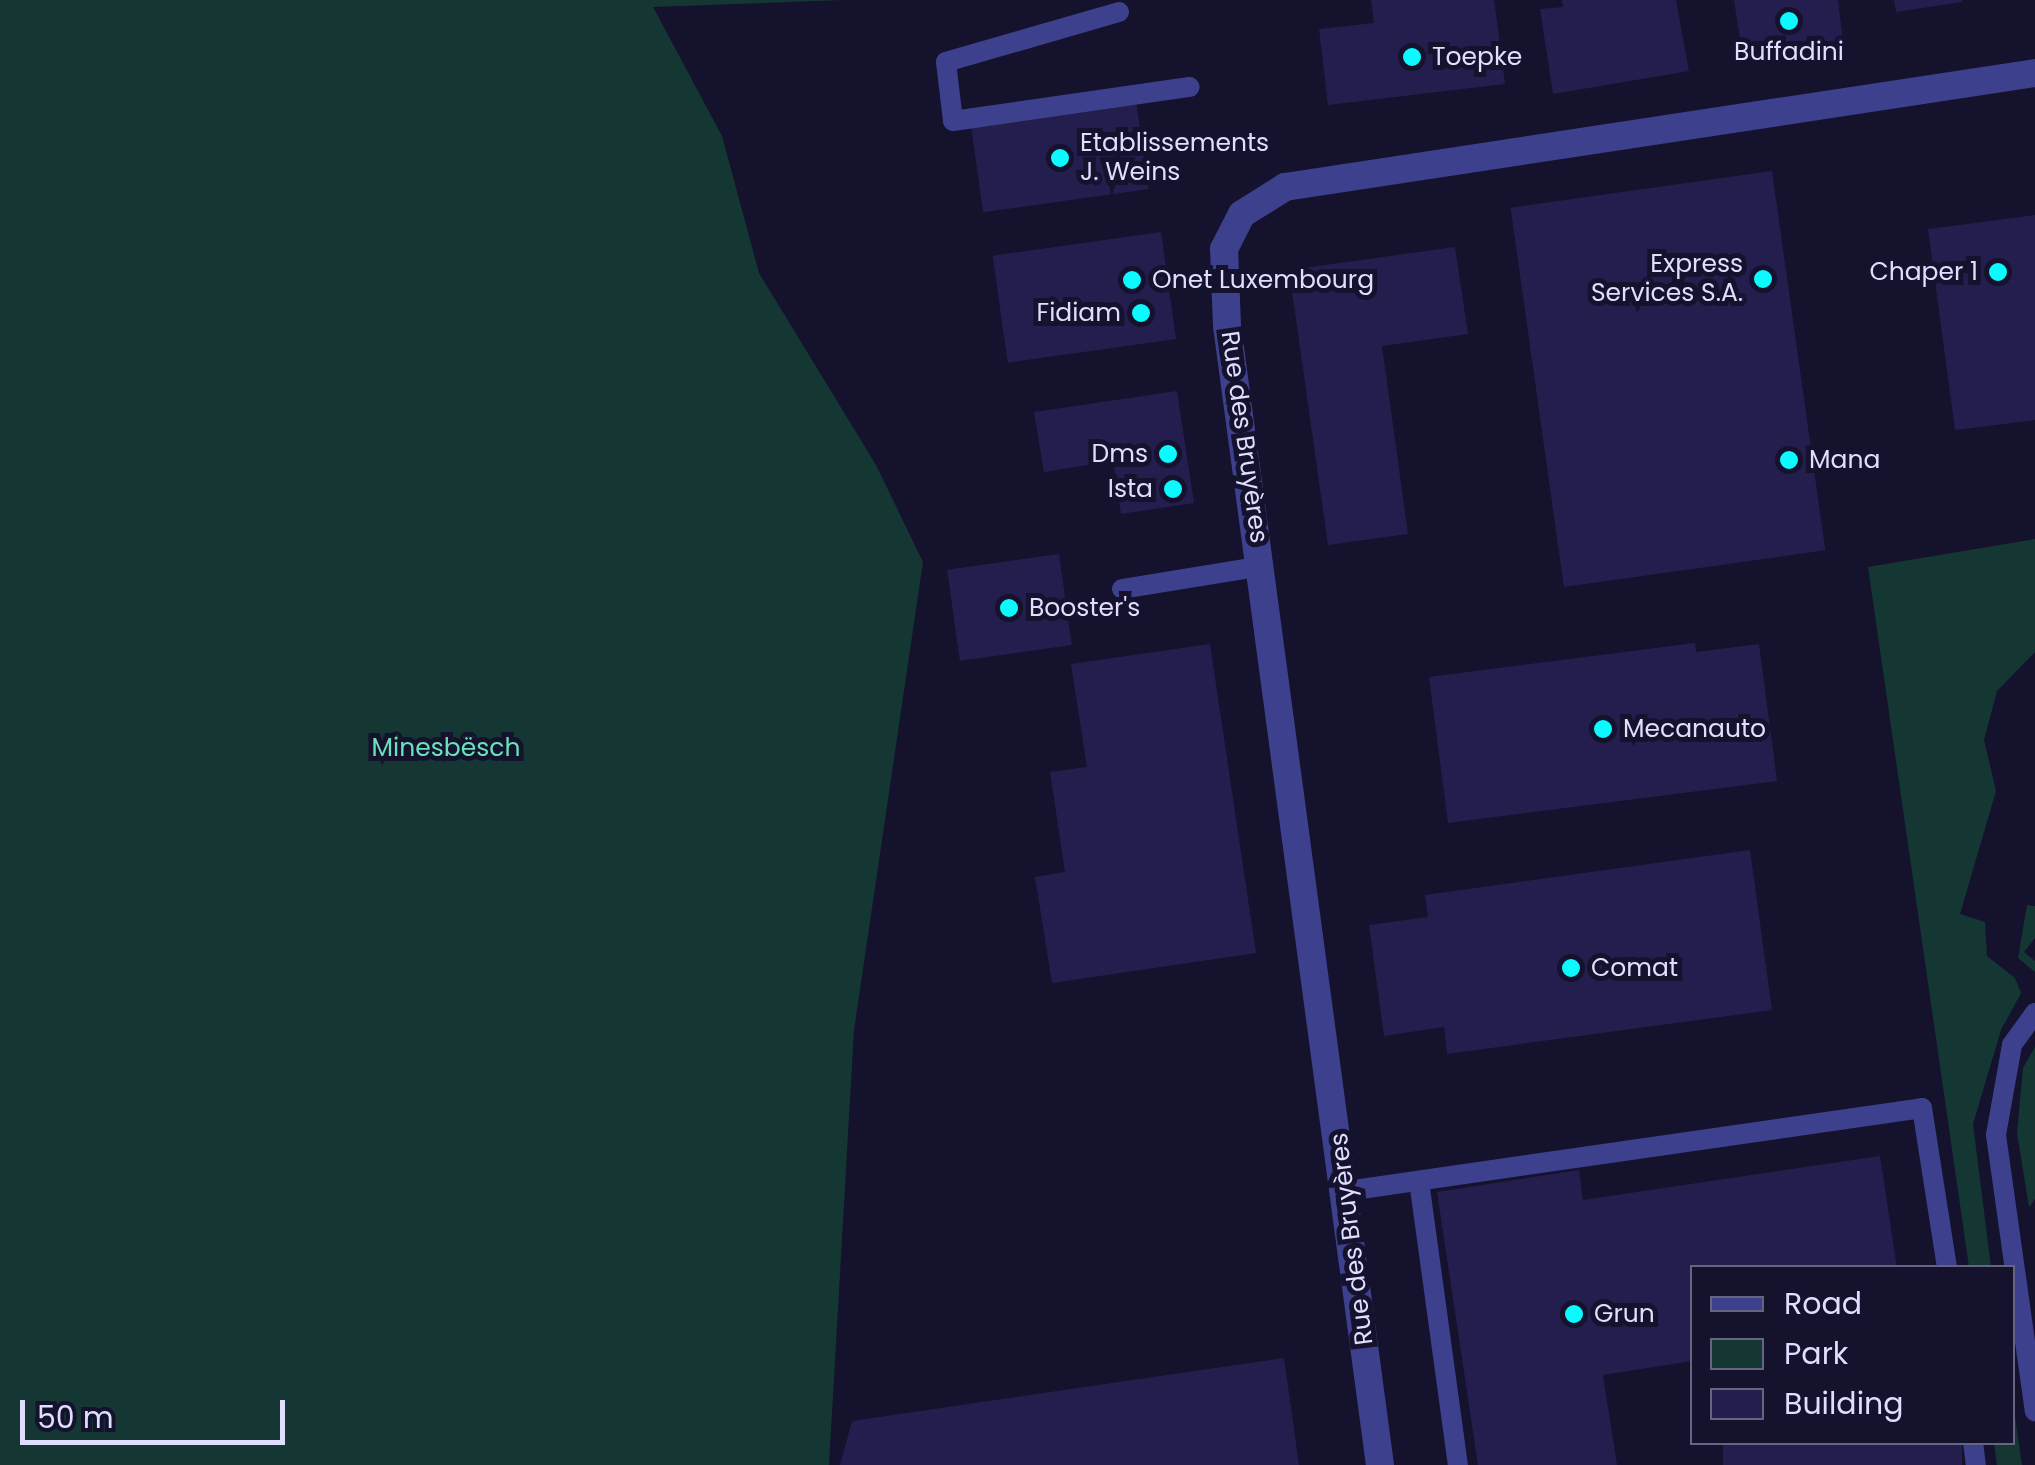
<!DOCTYPE html>
<html>
<head>
<meta charset="utf-8">
<style>
  body { margin:0 }
  #map { position:relative; width:2035px; height:1465px; overflow:hidden; background:#14122d; font-family:Poppins,sans-serif }
  div>[style] { position:absolute }
  .green>* { inset:0; background:#153733 }
  .building>* { inset:0; background:#241e4e; transform-origin:0 0 }
  .service>* { height:20px; margin:-10px; padding:0 10px; transform-origin:10px; border-radius:10px; background:#3d408c }
  .minor>* { height:28px; margin:-14px; padding:0 14px; transform-origin:14px; border-radius:14px; background:#3d408c }
  .dots>* { width:28px; height:28px; translate:-50% -50%; box-sizing:border-box; border:5px solid #14122d; border-radius:50% }
  span { translate:-50% -50%; white-space:nowrap; text-align:center; line-height:1.15; -webkit-text-stroke:10px #14122d; paint-order:stroke }
  .poi-label { font-size:25px; color:#dfdeff }
  .left { translate:0 -50%; text-align:left }
  .right { translate:-100% -50%; text-align:right }
  .street-label { font-size:25px; color:#dfdeff }
  .park-label { font-size:25px; color:#67e2ba }
  .legend { position:absolute; left:1690px; top:1265px; width:325px; height:180px; box-sizing:border-box; background:#14122d; border:2px solid #656481; margin:0; padding:12px 18px; list-style:none; font-size:30px; color:#dfdeff }
  .legend li { display:flex; align-items:center; gap:20px; height:50px }
  .legend b { width:50px; border:2px solid #656481 }
  .scale { position:absolute; left:20px; top:1400px; width:265px; height:45px; box-sizing:border-box; border:5px solid #dfdeff; border-top:0; padding-left:12px; font-size:30px; line-height:35px; white-space:nowrap; color:#dfdeff; -webkit-text-stroke:8px #14122d; paint-order:stroke }
</style>
</head>
<body>
<div id="map">
  <div class="green">
    <i style="clip-path:polygon(0 0,844px 0,653px 7px,722px 136px,759px 273px,876px 465px,923px 562px,854px 1030px,829px 1465px,0 1465px)"></i>
    <i style="clip-path:polygon(2035px 539px,2035px 652px,1997px 691px,1984px 740px,1996px 791px,1960px 914px,1985px 922px,1987px 956px,2015px 978px,2021px 993px,2001px 1030px,1973px 1124px,1991px 1267px,1969px 1267px,1868px 567px)"></i>
    <i style="clip-path:polygon(2027px 905px,2035px 906px,2035px 938px,2024px 952px,2035px 961px,2035px 972px,2018px 958px)"></i>
    <i style="clip-path:polygon(2035px 1047px,2035px 1199px,2029px 1207px,2017px 1133px,2023px 1068px)"></i>
    <i style="clip-path:polygon(2013px 1403px,2022px 1465px,1997px 1465px,1994px 1443px,2012px 1442px)"></i>
  </div>
  <div class="building">
    <i style="clip-path:polygon(1371px 0,1494px 0,1505px 84px,1328px 105px,1319px 29px,1374px 23px)"></i>
    <i style="clip-path:polygon(1562px 0,1676px 0,1689px 71px,1553px 94px,1540px 9px,1563px 7px)"></i>
    <i style="clip-path:polygon(1734px 0,1838px 0,1843px 42px,1743px 58px)"></i>
    <i style="clip-path:polygon(1894px 0,1962px 0,1962px 2px,1896px 12px)"></i>
    <i style="left:1136px;top:100px;width:90px;height:167px;rotate:82deg"></i>
    <i style="left:1772px;top:171px;width:383px;height:264px;rotate:82deg"></i>
    <i style="clip-path:polygon(2035px 215px,2035px 420px,1955px 430px,1928px 229px)"></i>
    <i style="left:1161px;top:232px;width:108px;height:170px;rotate:82deg"></i>
    <i style="clip-path:polygon(1455px 247px,1468px 334px,1382px 346px,1408px 534px,1328px 545px,1289px 270px)"></i>
    <i style="clip-path:polygon(1177px 391px,1194px 503px,1121px 514px,1113px 461px,1044px 472px,1034px 412px)"></i>
    <i style="left:1059px;top:554px;width:92px;height:113px;rotate:82deg"></i>
    <i style="clip-path:polygon(1695px 643px,1696px 652px,1759px 644px,1777px 781px,1448px 823px,1429px 677px)"></i>
    <i style="clip-path:polygon(1210px 644px,1256px 953px,1052px 983px,1035px 877px,1065px 872px,1050px 772px,1087px 767px,1071px 664px)"></i>
    <i style="clip-path:polygon(1750px 850px,1772px 1010px,1447px 1054px,1444px 1027px,1384px 1036px,1369px 925px,1428px 917px,1425px 895px)"></i>
    <i style="clip-path:polygon(1880px 1156px,1897px 1268px,1692px 1268px,1692px 1361px,1603px 1375px,1617px 1465px,1478px 1465px,1437px 1192px,1579px 1170px,1583px 1200px)"></i>
    <i style="clip-path:polygon(1284px 1358px,1299px 1465px,840px 1465px,852px 1421px)"></i>
    <i style="left:1723px;top:1442px;width:239px;height:23px"></i>
  </div>
  <div class="service">
    <i style="left:1119px;top:12px;width:180px;rotate:163.9deg"></i>
    <i style="left:946px;top:62px;width:59px;rotate:83.2deg"></i>
    <i style="left:953px;top:121px;width:239px;rotate:-8.2deg"></i>
    <i style="left:1122px;top:589px;width:142px;rotate:-9.3deg"></i>
    <i style="left:2035px;top:1013px;width:39px;rotate:126deg"></i>
    <i style="left:2012px;top:1045px;width:91px;rotate:100.1deg"></i>
    <i style="left:1996px;top:1135px;width:279px;rotate:82deg"></i>
    <i style="left:1419px;top:1181px;width:287px;rotate:82.2deg"></i>
    <i style="left:1347px;top:1191px;width:581px;rotate:-8.21deg"></i>
    <i style="left:1922px;top:1108px;width:162px;rotate:81.1deg"></i>
    <i style="left:1973px;top:1442px;width:23px;rotate:83deg"></i>
  </div>
  <div class="minor">
    <i style="left:1380px;top:1465px;width:1149px;rotate:-97.65deg"></i>
    <i style="left:1227px;top:326px;width:77px;rotate:-92.2deg"></i>
    <i style="left:1224px;top:249px;width:39px;rotate:-63deg"></i>
    <i style="left:1242px;top:214px;width:51px;rotate:-32.1deg"></i>
    <i style="left:1285px;top:187px;width:759px;rotate:-8.64deg"></i>
  </div>
  <div class="dots">
    <i style="left:1789px;top:21px;background:#0afaff"></i>
    <i style="left:1412px;top:57px;background:#0afaff"></i>
    <i style="left:1060px;top:158px;background:#0afaff"></i>
    <i style="left:1998px;top:272px;background:#0afaff"></i>
    <i style="left:1763px;top:279px;background:#0afaff"></i>
    <i style="left:1132px;top:280px;background:#0afaff"></i>
    <i style="left:1141px;top:313px;background:#0afaff"></i>
    <i style="left:1168px;top:454px;background:#0afaff"></i>
    <i style="left:1789px;top:460px;background:#0afaff"></i>
    <i style="left:1173px;top:489px;background:#0afaff"></i>
    <i style="left:1009px;top:608px;background:#0afaff"></i>
    <i style="left:1603px;top:729px;background:#0afaff"></i>
    <i style="left:1571px;top:968px;background:#0afaff"></i>
    <i style="left:1574px;top:1314px;background:#0afaff"></i>
  </div>
  <div class="poi-label">
    <span style="left:1789px;top:52px">Buffadini</span>
    <span class="left" style="left:1432px;top:57px">Toepke</span>
    <span class="left" style="left:1080px;top:158px">Etablissements<br>J. Weins</span>
    <span class="right" style="left:1743px;top:279px">Express<br>Services S.A.</span>
    <span class="right" style="left:1978px;top:272px">Chaper 1</span>
    <span class="left" style="left:1152px;top:280px">Onet Luxembourg</span>
    <span class="right" style="left:1121px;top:313px">Fidiam</span>
    <span class="right" style="left:1148px;top:454px">Dms</span>
    <span class="left" style="left:1809px;top:460px">Mana</span>
    <span class="right" style="left:1153px;top:489px">Ista</span>
    <span class="left" style="left:1029px;top:608px">Booster's</span>
    <span class="left" style="left:1623px;top:729px">Mecanauto</span>
    <span class="left" style="left:1591px;top:968px">Comat</span>
    <span class="left" style="left:1594px;top:1314px">Grun</span>
  </div>
  <div class="street-label">
    <span style="left:1244px;top:437px;rotate:82deg">Rue des Bruyères</span>
    <span style="left:1352px;top:1239px;rotate:-97deg">Rue des Bruyères</span>
  </div>
  <div class="park-label">
    <span style="left:446px;top:748px">Minesbësch</span>
  </div>
  <ul class="legend">
  <li><b style="height:12px;background:#3d408c"></b>Road</li>
  <li><b style="height:28px;background:#153733"></b>Park</li>
  <li><b style="height:28px;background:#241e4e"></b>Building</li>
  </ul>
  <div class="scale">50 m</div>
</div>
</body>
</html>
